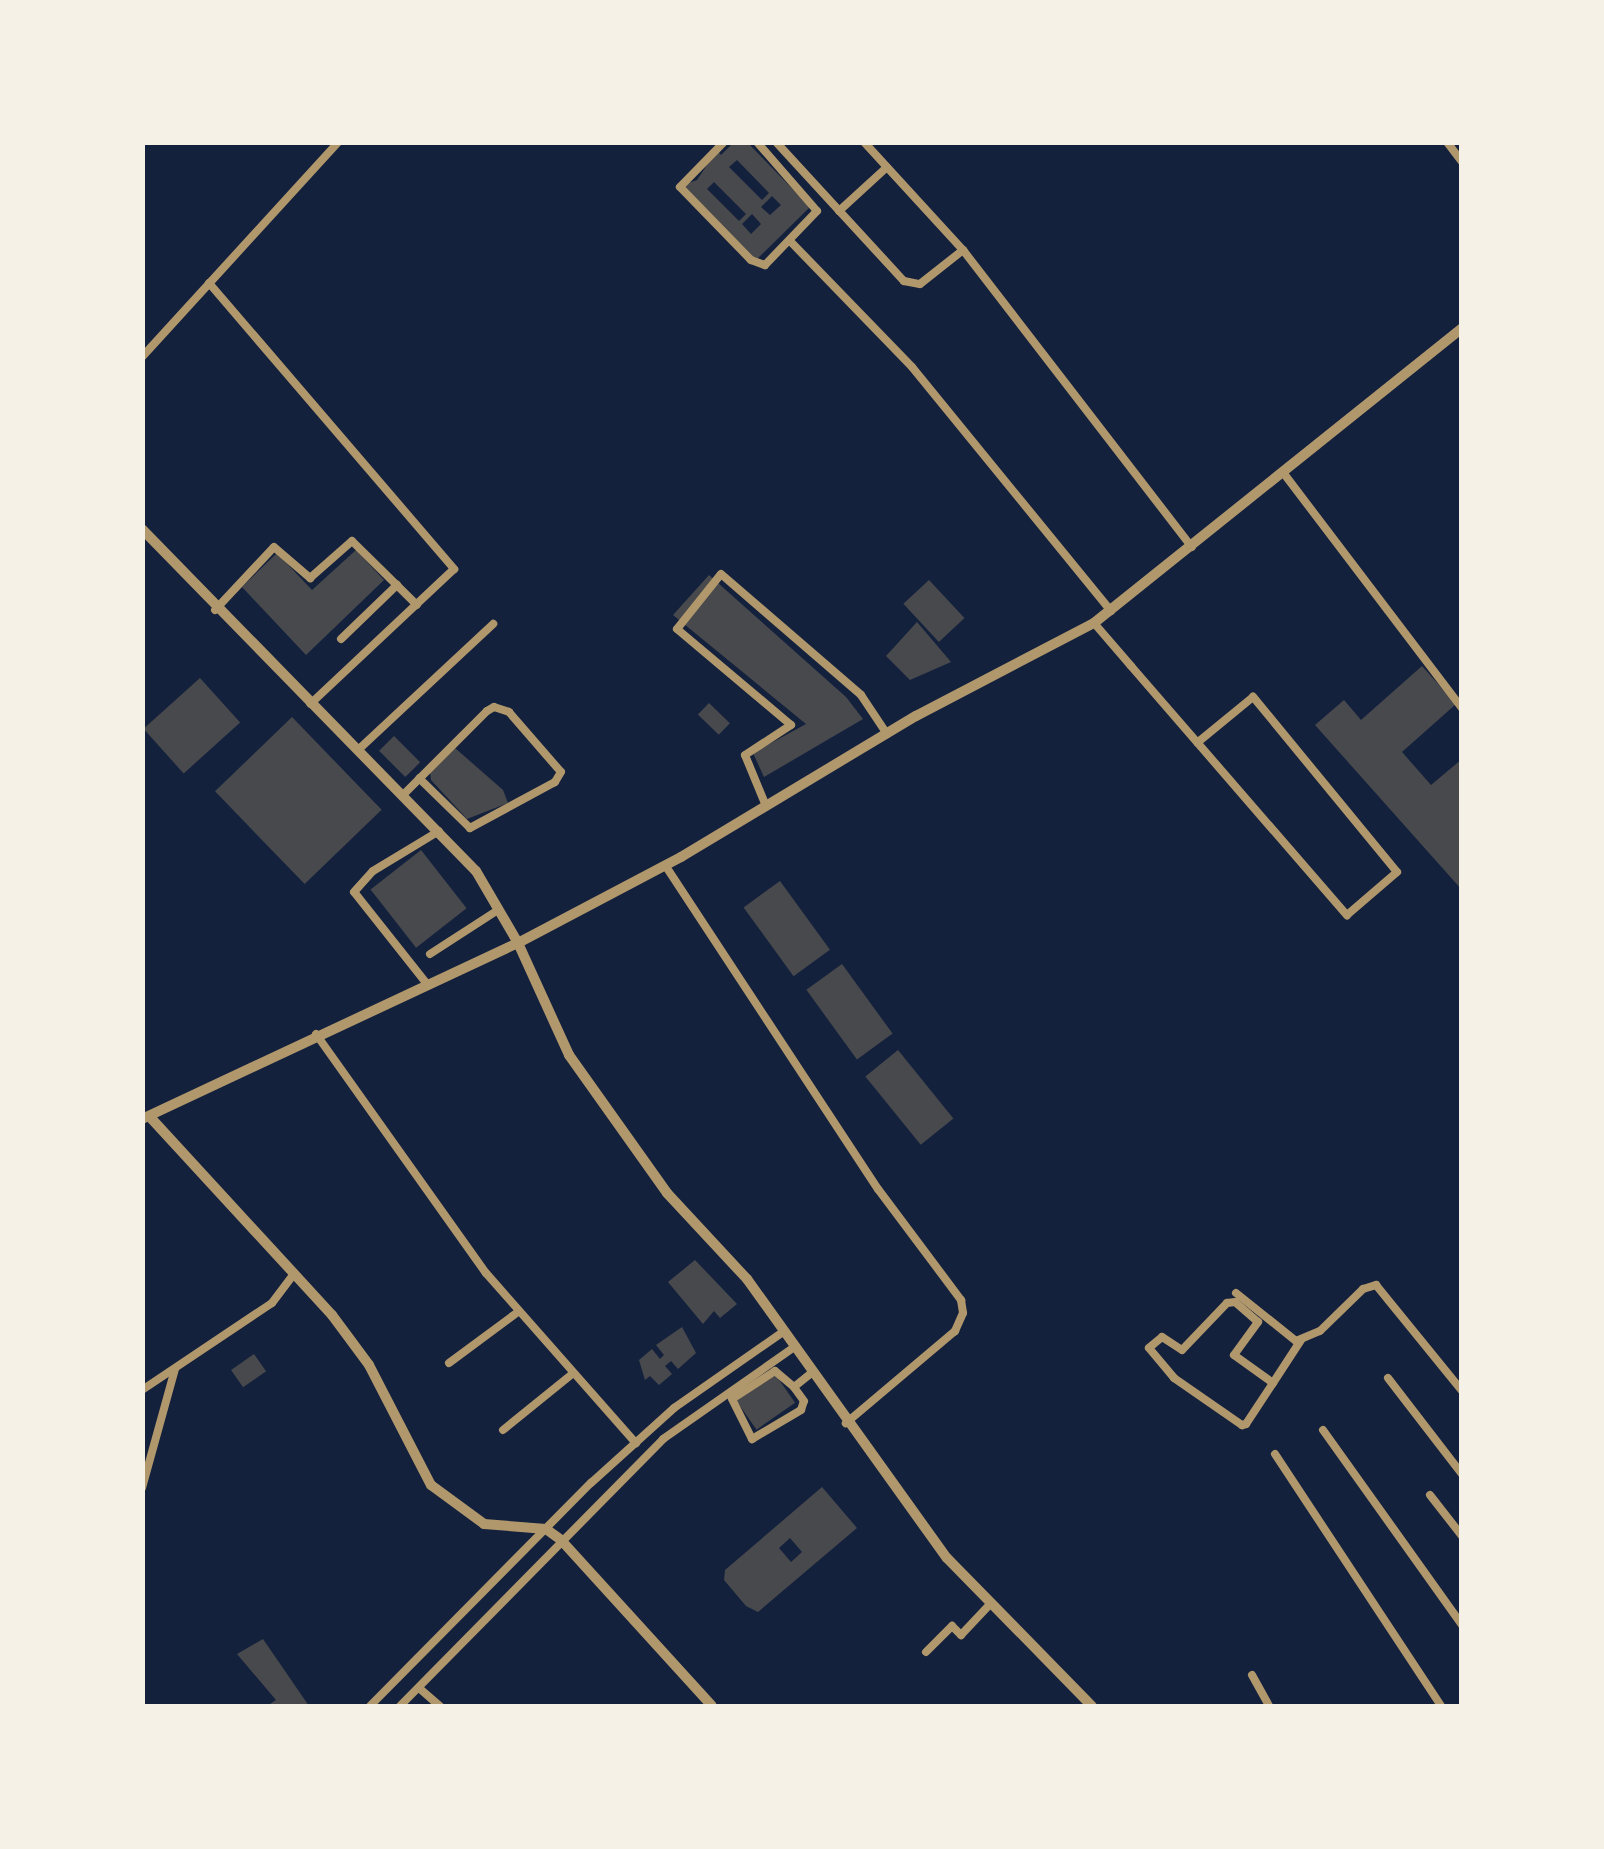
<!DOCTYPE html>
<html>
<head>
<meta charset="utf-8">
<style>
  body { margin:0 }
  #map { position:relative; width:1604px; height:1849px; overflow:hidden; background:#14213d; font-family:Overpass,sans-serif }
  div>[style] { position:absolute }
  .building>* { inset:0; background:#48494c; transform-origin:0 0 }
  .minor>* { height:8px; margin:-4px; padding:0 4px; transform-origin:4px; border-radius:4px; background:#b1986c }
  .tertiary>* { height:10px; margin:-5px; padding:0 5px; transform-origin:5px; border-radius:5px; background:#b1986c }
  span { translate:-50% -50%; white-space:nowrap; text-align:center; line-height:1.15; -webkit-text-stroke:10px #f6f1e7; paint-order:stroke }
  .frame { position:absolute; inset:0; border:145px solid #f6f1e7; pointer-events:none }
</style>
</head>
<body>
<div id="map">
  <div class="building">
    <i style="clip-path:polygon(evenodd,734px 142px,747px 142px,810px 207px,754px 262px,680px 186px,697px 180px,717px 150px,721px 155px,734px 142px,737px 160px,769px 193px,762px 200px,729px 167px,737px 160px,734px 142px,714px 182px,746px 214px,739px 221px,707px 189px,714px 182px,734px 142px,772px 196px,781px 205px,770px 215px,761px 207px,772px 196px,734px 142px,752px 214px,761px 224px,751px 234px,742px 224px,752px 214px)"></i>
    <i style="clip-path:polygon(356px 550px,384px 580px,306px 655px,242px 587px,277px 553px,312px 590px)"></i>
    <i style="clip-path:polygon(709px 575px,846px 697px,863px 719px,764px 777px,753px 753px,806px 724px,673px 615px)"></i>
    <i style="left:929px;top:580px;width:52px;height:35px;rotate:47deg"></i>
    <i style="clip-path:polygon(917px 622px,951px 662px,910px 680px,886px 656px)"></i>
    <i style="clip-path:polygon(1422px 666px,1456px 704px,1402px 752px,1431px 785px,1462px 759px,1462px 890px,1315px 725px,1344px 700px,1361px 720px)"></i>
    <i style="left:200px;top:678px;width:60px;height:76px;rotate:48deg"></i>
    <i style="left:709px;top:703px;width:29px;height:16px;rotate:44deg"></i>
    <i style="left:292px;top:717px;width:129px;height:107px;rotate:46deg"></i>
    <i style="left:394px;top:736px;width:37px;height:21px;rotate:45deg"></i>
    <i style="clip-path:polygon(455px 748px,503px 790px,508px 803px,467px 819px,431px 780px,430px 772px)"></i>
    <i style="left:421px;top:850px;width:74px;height:64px;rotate:52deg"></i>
    <i style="left:780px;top:881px;width:85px;height:45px;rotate:54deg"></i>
    <i style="left:842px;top:964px;width:86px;height:44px;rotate:54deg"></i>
    <i style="left:898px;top:1050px;width:88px;height:42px;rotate:51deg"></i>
    <i style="clip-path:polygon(695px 1260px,737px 1304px,720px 1318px,714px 1311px,703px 1324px,668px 1282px)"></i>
    <i style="clip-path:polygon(682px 1327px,696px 1353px,678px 1369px,671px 1361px,665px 1366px,672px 1374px,659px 1385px,650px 1376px,645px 1380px,639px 1360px,652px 1349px,660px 1359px,664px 1355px,656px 1345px)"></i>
    <i style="left:254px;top:1354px;width:21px;height:28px;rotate:55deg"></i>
    <i style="left:775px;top:1374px;width:35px;height:47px;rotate:55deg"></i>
    <i style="clip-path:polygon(evenodd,822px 1487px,857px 1528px,758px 1612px,746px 1606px,724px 1580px,725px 1570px,822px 1487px,790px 1538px,802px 1552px,791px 1562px,779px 1548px,790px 1538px)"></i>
    <i style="clip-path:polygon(263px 1639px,309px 1706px,267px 1706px,276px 1700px,237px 1654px)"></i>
  </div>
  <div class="minor">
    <i style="left:724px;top:142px;width:63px;rotate:134.4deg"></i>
    <i style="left:680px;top:187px;width:102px;rotate:45.8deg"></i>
    <i style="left:751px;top:260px;width:15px;rotate:20deg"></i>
    <i style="left:765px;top:265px;width:75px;rotate:-46.1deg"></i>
    <i style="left:817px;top:211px;width:91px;rotate:-131deg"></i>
    <i style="left:776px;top:142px;width:189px;rotate:47.4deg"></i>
    <i style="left:904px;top:281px;width:16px;rotate:11deg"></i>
    <i style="left:920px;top:284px;width:55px;rotate:-38.3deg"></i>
    <i style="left:963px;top:250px;width:375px;rotate:52.4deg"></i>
    <i style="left:864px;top:142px;width:147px;rotate:47.5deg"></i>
    <i style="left:1447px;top:142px;width:25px;rotate:53deg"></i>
    <i style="left:839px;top:211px;width:65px;rotate:-42.5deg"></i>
    <i style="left:791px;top:242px;width:174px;rotate:45.9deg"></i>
    <i style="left:912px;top:367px;width:315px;rotate:50.8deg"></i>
    <i style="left:209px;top:283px;width:377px;rotate:49.4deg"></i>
    <i style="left:454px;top:569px;width:197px;rotate:136.8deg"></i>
    <i style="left:142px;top:357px;width:291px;rotate:-47.6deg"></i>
    <i style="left:1285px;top:475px;width:293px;rotate:52.8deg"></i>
    <i style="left:215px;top:610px;width:86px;rotate:-46.9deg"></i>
    <i style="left:274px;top:547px;width:48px;rotate:40.7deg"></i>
    <i style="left:310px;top:578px;width:56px;rotate:-41.4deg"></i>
    <i style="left:352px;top:541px;width:91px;rotate:44.6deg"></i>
    <i style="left:1094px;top:623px;width:57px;rotate:49.3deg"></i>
    <i style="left:1131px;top:666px;width:330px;rotate:49.1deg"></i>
    <i style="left:1347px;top:915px;width:66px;rotate:-40.7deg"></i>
    <i style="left:1397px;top:872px;width:227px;rotate:-129.4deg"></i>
    <i style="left:1253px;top:697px;width:72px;rotate:140.6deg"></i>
    <i style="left:341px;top:639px;width:78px;rotate:-44deg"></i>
    <i style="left:358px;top:750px;width:185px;rotate:-43deg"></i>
    <i style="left:404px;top:794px;width:117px;rotate:-45deg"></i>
    <i style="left:487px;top:711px;width:8px;rotate:-30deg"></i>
    <i style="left:494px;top:707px;width:16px;rotate:18deg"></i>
    <i style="left:509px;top:712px;width:79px;rotate:49.1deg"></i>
    <i style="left:561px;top:772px;width:12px;rotate:121deg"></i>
    <i style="left:555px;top:782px;width:97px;rotate:151.6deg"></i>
    <i style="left:470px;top:828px;width:71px;rotate:-135.6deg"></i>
    <i style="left:766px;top:806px;width:55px;rotate:-112.4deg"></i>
    <i style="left:745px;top:755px;width:55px;rotate:-33.1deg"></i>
    <i style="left:791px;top:725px;width:149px;rotate:-139.9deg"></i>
    <i style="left:677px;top:629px;width:70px;rotate:-51.3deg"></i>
    <i style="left:721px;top:574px;width:185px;rotate:40.8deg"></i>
    <i style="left:861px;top:695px;width:47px;rotate:56.3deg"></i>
    <i style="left:665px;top:865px;width:388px;rotate:56.7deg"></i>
    <i style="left:878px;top:1189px;width:139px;rotate:53.2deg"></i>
    <i style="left:961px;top:1300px;width:13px;rotate:81deg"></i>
    <i style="left:963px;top:1313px;width:20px;rotate:114deg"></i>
    <i style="left:955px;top:1331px;width:143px;rotate:139.8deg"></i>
    <i style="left:430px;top:954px;width:81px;rotate:-32.9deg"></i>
    <i style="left:427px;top:984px;width:117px;rotate:-128.4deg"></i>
    <i style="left:354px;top:892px;width:28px;rotate:-48deg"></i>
    <i style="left:373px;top:871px;width:77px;rotate:-31.2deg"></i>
    <i style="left:316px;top:1034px;width:293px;rotate:54.6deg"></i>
    <i style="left:486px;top:1273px;width:227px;rotate:48.6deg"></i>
    <i style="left:1236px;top:1293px;width:77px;rotate:38.7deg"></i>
    <i style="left:1296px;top:1341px;width:26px;rotate:-23deg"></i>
    <i style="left:1320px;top:1331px;width:60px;rotate:-44.3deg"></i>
    <i style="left:1363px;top:1289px;width:14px;rotate:-17deg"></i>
    <i style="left:1376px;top:1285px;width:136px;rotate:50.9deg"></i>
    <i style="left:449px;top:1363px;width:86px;rotate:-36.5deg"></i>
    <i style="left:1388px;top:1378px;width:121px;rotate:52.4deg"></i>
    <i style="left:1273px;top:1383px;width:48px;rotate:-144.3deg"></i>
    <i style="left:1234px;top:1355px;width:41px;rotate:-54deg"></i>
    <i style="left:1258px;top:1322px;width:30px;rotate:-139deg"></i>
    <i style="left:1235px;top:1302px;width:8px;rotate:173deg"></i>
    <i style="left:1227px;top:1303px;width:65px;rotate:133.8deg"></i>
    <i style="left:1182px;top:1350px;width:24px;rotate:-147deg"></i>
    <i style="left:1162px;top:1337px;width:17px;rotate:140deg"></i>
    <i style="left:1149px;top:1348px;width:39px;rotate:50deg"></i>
    <i style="left:1174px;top:1378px;width:83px;rotate:34.7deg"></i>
    <i style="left:1242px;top:1425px;width:4px;rotate:-14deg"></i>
    <i style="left:1246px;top:1424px;width:49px;rotate:-56.6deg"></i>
    <i style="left:1273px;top:1383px;width:51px;rotate:-56.9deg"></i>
    <i style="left:794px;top:1387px;width:25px;rotate:-140deg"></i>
    <i style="left:775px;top:1371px;width:51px;rotate:146.9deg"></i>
    <i style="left:732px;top:1399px;width:45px;rotate:63.4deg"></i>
    <i style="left:752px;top:1439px;width:57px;rotate:-30.6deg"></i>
    <i style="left:801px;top:1410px;width:9px;rotate:-72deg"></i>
    <i style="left:804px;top:1401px;width:17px;rotate:-126deg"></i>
    <i style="left:794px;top:1387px;width:21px;rotate:-39deg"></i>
    <i style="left:142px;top:1390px;width:156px;rotate:-33.8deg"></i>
    <i style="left:272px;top:1303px;width:36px;rotate:-53deg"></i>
    <i style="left:503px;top:1430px;width:87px;rotate:-39deg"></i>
    <i style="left:1323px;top:1430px;width:239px;rotate:54.5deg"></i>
    <i style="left:1275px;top:1454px;width:302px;rotate:56.6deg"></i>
    <i style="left:142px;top:1488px;width:123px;rotate:-74.5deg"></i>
    <i style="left:1430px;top:1495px;width:52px;rotate:52deg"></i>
    <i style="left:926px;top:1652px;width:37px;rotate:-45deg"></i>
    <i style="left:952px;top:1626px;width:13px;rotate:45deg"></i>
    <i style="left:961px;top:1635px;width:44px;rotate:-46.8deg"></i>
    <i style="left:1252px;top:1675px;width:35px;rotate:61deg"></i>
    <i style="left:419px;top:1688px;width:28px;rotate:41deg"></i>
    <i style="left:370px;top:1706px;width:314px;rotate:-45.3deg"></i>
    <i style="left:591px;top:1483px;width:112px;rotate:-42.1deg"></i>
    <i style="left:674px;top:1408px;width:133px;rotate:-34.9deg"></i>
    <i style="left:400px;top:1706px;width:375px;rotate:-45.4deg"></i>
    <i style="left:663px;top:1439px;width:159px;rotate:-35deg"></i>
  </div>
  <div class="tertiary">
    <i style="left:142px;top:529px;width:478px;rotate:45.7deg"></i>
    <i style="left:476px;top:871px;width:83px;rotate:59.7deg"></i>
    <i style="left:518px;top:943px;width:123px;rotate:65.5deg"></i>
    <i style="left:569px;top:1055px;width:169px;rotate:54.6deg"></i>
    <i style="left:667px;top:1193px;width:117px;rotate:47.1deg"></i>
    <i style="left:747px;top:1279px;width:343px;rotate:54.4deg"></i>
    <i style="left:947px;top:1558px;width:207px;rotate:45.6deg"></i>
    <i style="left:150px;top:1117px;width:269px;rotate:47.4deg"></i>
    <i style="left:332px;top:1315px;width:62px;rotate:53.5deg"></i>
    <i style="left:369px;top:1365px;width:135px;rotate:62.7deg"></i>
    <i style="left:431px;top:1485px;width:66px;rotate:36.3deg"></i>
    <i style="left:484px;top:1524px;width:62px;rotate:4.6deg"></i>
    <i style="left:546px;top:1529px;width:19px;rotate:36deg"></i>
    <i style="left:561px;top:1540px;width:224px;rotate:47.7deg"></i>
    <i style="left:142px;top:1119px;width:415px;rotate:-25.1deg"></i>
    <i style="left:518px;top:943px;width:184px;rotate:-27.8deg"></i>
    <i style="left:681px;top:857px;width:274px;rotate:-31deg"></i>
    <i style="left:916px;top:716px;width:201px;rotate:-27.6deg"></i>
    <i style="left:1094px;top:623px;width:472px;rotate:-38.7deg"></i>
  </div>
  <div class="frame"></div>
</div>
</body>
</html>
